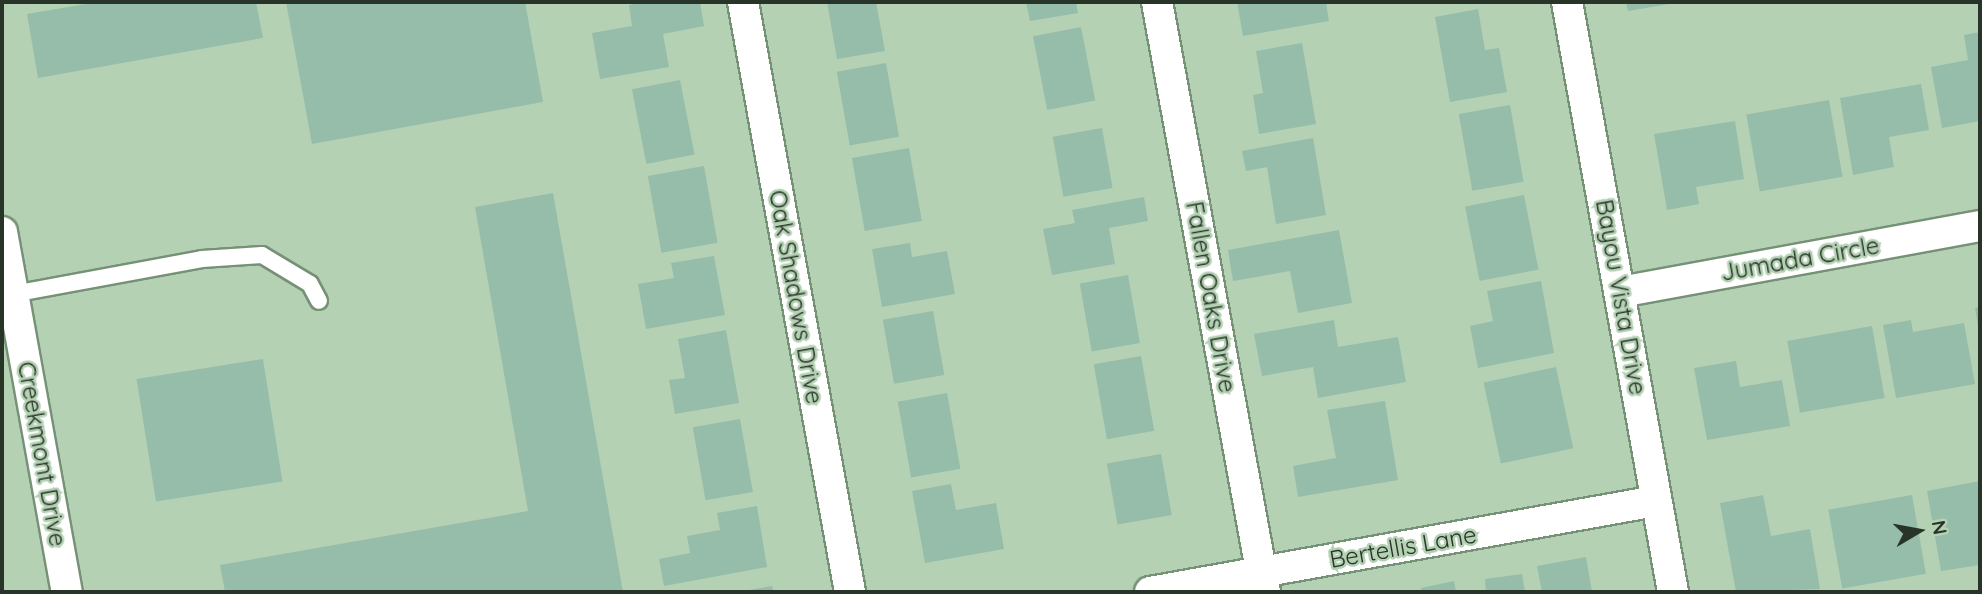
<!DOCTYPE html>
<html>
<head>
<meta charset="utf-8">
<style>
  body { margin:0 }
  #map { position:relative; width:1982px; height:594px; overflow:hidden; background:#b4d1b4; font-family:Quicksand,sans-serif }
  div>[style] { position:absolute }
  .building>* { inset:0; background:#96bdaa; transform-origin:0 0 }
  .roads { filter:drop-shadow(2px 0 #779176) drop-shadow(-2px 0 #779176) drop-shadow(0 2px #779176) drop-shadow(0 -2px #779176) }
  .lane>* { height:16px; margin:-8px; padding:0 8px; transform-origin:8px; border-radius:8px; background:#fff }
  .street>* { height:30px; margin:-15px; padding:0 15px; transform-origin:15px; border-radius:15px; background:#fff }
  span { translate:-50% -50%; white-space:nowrap; text-align:center; line-height:1.15; -webkit-text-stroke:5px #b4d1b4; paint-order:stroke }
  .street-label { font-size:24px; color:#293428 }
  .frame { position:absolute; inset:0; border:4px solid #293428; pointer-events:none }
  .north { position:absolute; left:1884px; top:496px; width:70px; height:70px; -webkit-text-stroke:5px #b4d1b4; paint-order:stroke; rotate:80deg; font-size:19px; font-weight:700; line-height:28px; text-align:center; color:#293428 }
  .north::after { content:''; display:block; margin:auto; width:24px; height:32px; background:#293428; clip-path:polygon(50% 0,100% 100%,50% 72%,0 100%) }
</style>
</head>
<body>
<div id="map">
  <div class="building">
    <i style="clip-path:polygon(97px 2px,256px 2px,263px 38px,38px 78px,27px 14px)"></i>
    <i style="clip-path:polygon(286px 2px,525px 2px,543px 102px,312px 144px)"></i>
    <i style="clip-path:polygon(645px 2px,700px 2px,704px 26px,663px 34px,669px 67px,600px 79px,592px 33px,632px 26px,629px 5px)"></i>
    <i style="clip-path:polygon(827px 2px,876px 2px,885px 51px,837px 59px)"></i>
    <i style="clip-path:polygon(1026px 2px,1076px 2px,1078px 13px,1030px 21px)"></i>
    <i style="clip-path:polygon(1237px 2px,1326px 2px,1329px 21px,1243px 36px)"></i>
    <i style="clip-path:polygon(1626px 2px,1675px 2px,1675px 3px,1628px 11px)"></i>
    <i style="clip-path:polygon(1478px 9px,1485px 50px,1499px 48px,1507px 92px,1450px 102px,1435px 17px)"></i>
    <i style="left:1081px;top:27px;width:75px;height:49px;rotate:79deg"></i>
    <i style="clip-path:polygon(1980px 32px,1980px 121px,1942px 128px,1931px 67px,1968px 60px,1964px 35px)"></i>
    <i style="clip-path:polygon(1302px 43px,1316px 124px,1259px 134px,1253px 95px,1263px 93px,1256px 51px)"></i>
    <i style="left:886px;top:63px;width:75px;height:50px;rotate:80deg"></i>
    <i style="left:680px;top:80px;width:76px;height:49px;rotate:79deg"></i>
    <i style="clip-path:polygon(1921px 84px,1929px 130px,1889px 137px,1894px 167px,1853px 175px,1840px 98px)"></i>
    <i style="left:1829px;top:100px;width:78px;height:84px;rotate:80deg"></i>
    <i style="left:1510px;top:105px;width:78px;height:52px;rotate:80deg"></i>
    <i style="clip-path:polygon(1735px 121px,1744px 179px,1696px 187px,1699px 204px,1667px 210px,1654px 134px)"></i>
    <i style="left:1102px;top:128px;width:61px;height:50px;rotate:80deg"></i>
    <i style="clip-path:polygon(1313px 138px,1326px 215px,1276px 224px,1267px 167px,1246px 171px,1242px 151px)"></i>
    <i style="left:909px;top:148px;width:74px;height:58px;rotate:80deg"></i>
    <i style="left:704px;top:166px;width:78px;height:57px;rotate:80deg"></i>
    <i style="clip-path:polygon(553px 193px,623px 592px,225px 592px,220px 565px,528px 511px,475px 207px)"></i>
    <i style="left:1524px;top:195px;width:76px;height:60px;rotate:79deg"></i>
    <i style="clip-path:polygon(1144px 197px,1148px 221px,1109px 228px,1115px 264px,1052px 275px,1043px 229px,1075px 223px,1072px 210px)"></i>
    <i style="clip-path:polygon(1339px 230px,1352px 303px,1298px 313px,1290px 271px,1233px 281px,1228px 250px)"></i>
    <i style="clip-path:polygon(910px 243px,912px 257px,947px 251px,955px 294px,882px 307px,872px 249px)"></i>
    <i style="clip-path:polygon(714px 256px,725px 315px,646px 329px,638px 284px,674px 278px,671px 263px)"></i>
    <i style="left:1128px;top:275px;width:69px;height:49px;rotate:80deg"></i>
    <i style="clip-path:polygon(1541px 281px,1554px 353px,1478px 368px,1470px 326px,1493px 321px,1487px 291px)"></i>
    <i style="clip-path:polygon(1980px 307px,1980px 332px,1979px 332px,1975px 308px)"></i>
    <i style="left:933px;top:311px;width:65px;height:51px;rotate:80deg"></i>
    <i style="clip-path:polygon(1334px 320px,1338px 347px,1398px 337px,1406px 382px,1318px 398px,1313px 367px,1262px 376px,1254px 334px)"></i>
    <i style="clip-path:polygon(1911px 320px,1913px 332px,1964px 323px,1975px 384px,1896px 398px,1883px 325px)"></i>
    <i style="left:1872px;top:326px;width:73px;height:86px;rotate:80deg"></i>
    <i style="clip-path:polygon(726px 330px,739px 403px,675px 414px,669px 380px,685px 378px,678px 339px)"></i>
    <i style="left:1141px;top:356px;width:76px;height:48px;rotate:80deg"></i>
    <i style="left:263px;top:359px;width:124px;height:128px;rotate:81deg"></i>
    <i style="clip-path:polygon(1736px 361px,1740px 387px,1782px 380px,1790px 426px,1707px 440px,1694px 368px)"></i>
    <i style="left:1556px;top:367px;width:83px;height:74px;rotate:78deg"></i>
    <i style="left:947px;top:393px;width:77px;height:50px;rotate:80deg"></i>
    <i style="clip-path:polygon(1385px 401px,1398px 480px,1298px 497px,1293px 466px,1336px 458px,1327px 410px)"></i>
    <i style="left:740px;top:419px;width:74px;height:48px;rotate:80deg"></i>
    <i style="left:1161px;top:454px;width:62px;height:55px;rotate:80deg"></i>
    <i style="clip-path:polygon(1980px 481px,1980px 565px,1941px 571px,1927px 491px)"></i>
    <i style="clip-path:polygon(951px 484px,956px 510px,996px 503px,1004px 549px,925px 563px,912px 491px)"></i>
    <i style="clip-path:polygon(1763px 495px,1771px 536px,1810px 529px,1820px 589px,1736px 592px,1720px 503px)"></i>
    <i style="left:1912px;top:495px;width:80px;height:85px;rotate:80deg"></i>
    <i style="clip-path:polygon(757px 506px,767px 567px,664px 586px,659px 559px,690px 553px,687px 536px,720px 530px,717px 513px)"></i>
    <i style="clip-path:polygon(1586px 557px,1592px 592px,1542px 592px,1537px 566px)"></i>
    <i style="clip-path:polygon(1522px 574px,1525px 592px,1486px 592px,1485px 579px)"></i>
    <i style="clip-path:polygon(1454px 581px,1456px 592px,1421px 592px,1421px 588px)"></i>
    <i style="clip-path:polygon(772px 586px,774px 592px,743px 592px,743px 591px)"></i>
  </div>
  <div class="roads">
    <div class="lane">
      <i style="left:13px;top:294px;width:192px;rotate:-10.5deg"></i>
      <i style="left:202px;top:259px;width:60px;rotate:-3.8deg"></i>
      <i style="left:262px;top:255px;width:56px;rotate:31.1deg"></i>
      <i style="left:310px;top:284px;width:19px;rotate:62deg"></i>
    </div>
    <div class="street">
      <i style="left:743px;top:2px;width:600px;rotate:79.72deg"></i>
      <i style="left:1157px;top:2px;width:600px;rotate:79.63deg"></i>
      <i style="left:1567px;top:2px;width:599px;rotate:79.81deg"></i>
      <i style="left:2px;top:232px;width:366px;rotate:79.8deg"></i>
      <i style="left:1620px;top:292px;width:366px;rotate:-10.4deg"></i>
      <i style="left:1150px;top:592px;width:514px;rotate:-10.2deg"></i>
    </div>
  </div>
  <div class="street-label">
    <span style="left:1800px;top:259px;rotate:-10deg">Jumada Circle</span>
    <span style="left:796px;top:297px;rotate:80deg">Oak Shadows Drive</span>
    <span style="left:1211px;top:297px;rotate:80deg">Fallen Oaks Drive</span>
    <span style="left:1621px;top:297px;rotate:80deg">Bayou Vista Drive</span>
    <span style="left:42px;top:454px;rotate:80deg">Creekmont Drive</span>
    <span style="left:1403px;top:547px;rotate:-10deg">Bertellis Lane</span>
  </div>
  <div class="frame"></div>
  <div class="north">N</div>
</div>
</body>
</html>
